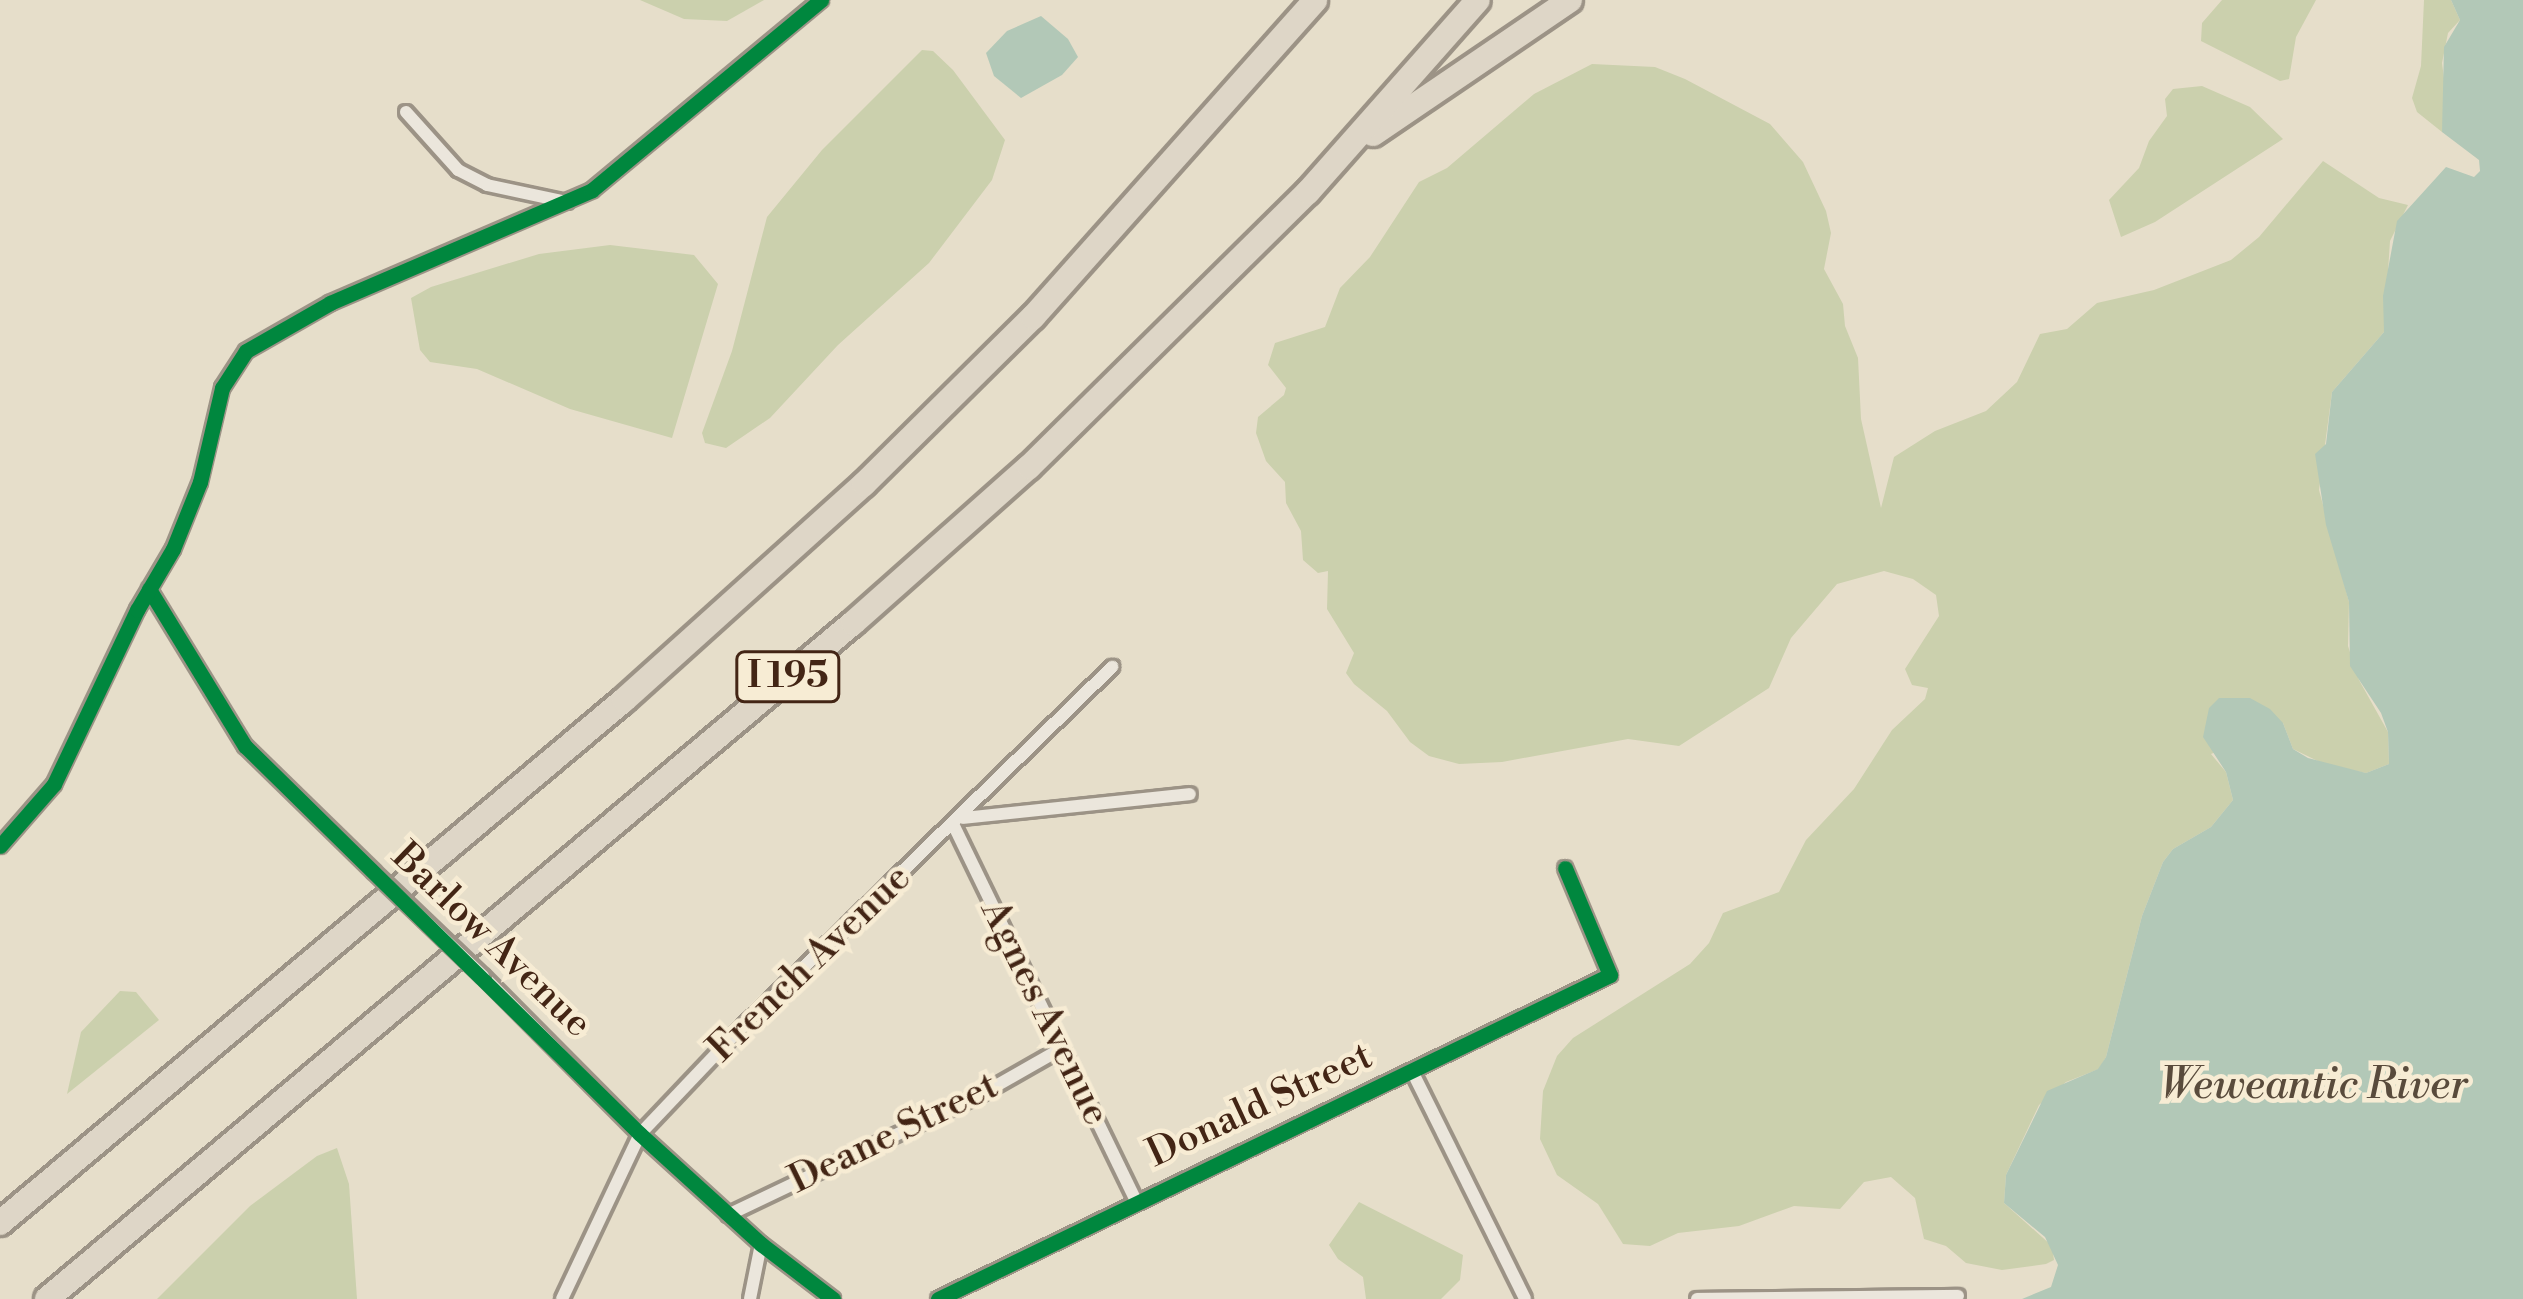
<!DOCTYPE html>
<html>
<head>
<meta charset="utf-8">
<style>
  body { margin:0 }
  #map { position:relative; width:2523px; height:1299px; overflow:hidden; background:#e6deca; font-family:"Libre Bodoni",serif }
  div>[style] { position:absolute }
  .green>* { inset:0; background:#cbd0ad }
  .water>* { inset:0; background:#b2c8b7 }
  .roads { filter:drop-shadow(3px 0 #9c9386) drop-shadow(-3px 0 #9c9386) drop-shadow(0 3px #9c9386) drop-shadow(0 -3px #9c9386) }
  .minor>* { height:12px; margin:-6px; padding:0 6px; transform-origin:6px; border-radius:6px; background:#ebe6dc }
  .motorway>* { height:24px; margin:-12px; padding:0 12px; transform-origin:12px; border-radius:12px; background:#ded6c7 }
  .bridges { filter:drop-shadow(3px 0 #9c9386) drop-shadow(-3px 0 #9c9386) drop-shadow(0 3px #9c9386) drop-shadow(0 -3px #9c9386) }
  .minor-bridge>* { height:12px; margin:-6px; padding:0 6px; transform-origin:6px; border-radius:6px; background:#ebe6dc }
  .cycleway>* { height:15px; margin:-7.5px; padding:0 7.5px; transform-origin:7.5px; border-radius:7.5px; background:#00873e }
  span { translate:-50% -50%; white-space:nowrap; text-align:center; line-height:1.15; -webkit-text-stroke:9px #f7ecd4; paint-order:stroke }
  .shield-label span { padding:3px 9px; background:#f7ecd4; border:3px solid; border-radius:9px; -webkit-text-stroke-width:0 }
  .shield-label { font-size:36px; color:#432515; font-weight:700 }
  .street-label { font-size:39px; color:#432515 }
  .water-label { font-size:42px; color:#594b3c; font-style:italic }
</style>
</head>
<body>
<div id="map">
  <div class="green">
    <i style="clip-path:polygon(640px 0,764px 0,727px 21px,684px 19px)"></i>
    <i style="clip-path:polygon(2222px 0,2316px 0,2296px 37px,2289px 79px,2280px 81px,2201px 41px,2202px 23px)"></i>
    <i style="clip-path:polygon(2424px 0,2451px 0,2460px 20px,2448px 33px,2442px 63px,2447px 101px,2442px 132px,2417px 112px,2412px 98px,2421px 66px)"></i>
    <i style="clip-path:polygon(922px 50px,933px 51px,953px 70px,1005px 140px,992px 180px,929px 263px,838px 345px,770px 418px,726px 448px,705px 443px,702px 433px,732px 351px,767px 217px,822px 150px)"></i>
    <i style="clip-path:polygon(1592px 64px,1655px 67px,1685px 79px,1770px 124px,1803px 162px,1826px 211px,1831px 233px,1824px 269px,1843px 304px,1845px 326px,1858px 358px,1861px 419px,1881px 508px,1894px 457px,1935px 431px,1986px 411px,2017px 382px,2040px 334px,2067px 329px,2097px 303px,2154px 290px,2231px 260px,2259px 237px,2323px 161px,2379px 198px,2408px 205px,2390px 241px,2384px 332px,2332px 392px,2319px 490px,2349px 602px,2348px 646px,2359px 680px,2388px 732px,2389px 764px,2366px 773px,2326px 765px,2293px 749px,2283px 723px,2211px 754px,2226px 772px,2233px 800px,2211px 827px,2173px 849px,2163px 862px,2142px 916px,2106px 1057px,2099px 1069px,2066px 1082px,2039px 1105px,2006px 1175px,2004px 1203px,2052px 1246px,2054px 1260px,2046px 1264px,2002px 1270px,1966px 1263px,1946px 1246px,1924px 1239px,1915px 1198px,1891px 1177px,1864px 1182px,1840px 1209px,1794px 1206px,1739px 1226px,1678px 1233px,1650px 1246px,1623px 1244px,1598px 1204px,1557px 1175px,1540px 1139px,1543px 1091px,1557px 1056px,1573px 1038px,1690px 964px,1709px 943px,1723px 913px,1779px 892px,1806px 840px,1854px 789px,1892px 730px,1925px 699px,1928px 688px,1912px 685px,1905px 669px,1939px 616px,1936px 595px,1913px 579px,1884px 571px,1837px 584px,1791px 638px,1769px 688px,1679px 746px,1628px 739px,1502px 762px,1459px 764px,1429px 756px,1410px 742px,1387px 711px,1354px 684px,1346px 673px,1354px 653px,1327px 609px,1328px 571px,1318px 573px,1303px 560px,1301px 531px,1286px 503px,1285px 482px,1266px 461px,1256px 433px,1258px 417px,1284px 395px,1286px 388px,1268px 365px,1275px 343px,1325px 327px,1340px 288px,1370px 257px,1419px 182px,1447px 168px,1534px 94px)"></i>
    <i style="clip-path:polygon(2202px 86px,2250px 107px,2283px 139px,2155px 222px,2121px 237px,2109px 200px,2139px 168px,2149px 141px,2167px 116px,2165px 99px,2173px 89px)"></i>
    <i style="clip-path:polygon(610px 245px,694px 255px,718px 284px,672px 438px,570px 409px,477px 369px,430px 362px,420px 350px,411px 298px,431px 287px,539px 254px)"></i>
    <i style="clip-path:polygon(120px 991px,136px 992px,159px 1020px,67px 1094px,81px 1032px)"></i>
    <i style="clip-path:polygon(337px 1148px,349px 1184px,357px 1299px,157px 1299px,250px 1206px,317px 1156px)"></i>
    <i style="clip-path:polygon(1359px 1202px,1463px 1255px,1460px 1280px,1441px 1299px,1366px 1299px,1363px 1277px,1338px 1259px,1329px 1245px)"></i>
  </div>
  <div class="water">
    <i style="clip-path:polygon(2451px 0,2523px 0,2523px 1299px,2022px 1299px,2051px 1287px,2058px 1265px,2045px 1237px,2004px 1203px,2006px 1175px,2047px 1091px,2098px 1069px,2106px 1057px,2142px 916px,2163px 862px,2173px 849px,2211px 827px,2233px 800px,2226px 772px,2203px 737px,2209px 708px,2219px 698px,2250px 698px,2270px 709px,2283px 723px,2293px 749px,2308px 758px,2366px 773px,2389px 764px,2388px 732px,2381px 713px,2350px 666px,2349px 602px,2326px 525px,2315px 454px,2326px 444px,2332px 392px,2384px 332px,2383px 296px,2397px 221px,2446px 167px,2474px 177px,2480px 171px,2479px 160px,2442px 132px,2444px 47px,2460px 20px)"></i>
    <i style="clip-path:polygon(1041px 16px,1068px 39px,1078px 57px,1062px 75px,1021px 98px,994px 76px,986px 53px,1007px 31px)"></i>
  </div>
  <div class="roads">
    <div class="minor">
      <i style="left:406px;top:112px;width:78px;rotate:48.1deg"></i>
      <i style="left:458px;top:170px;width:33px;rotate:27deg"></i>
      <i style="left:487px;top:185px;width:82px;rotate:12deg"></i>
      <i style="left:149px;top:589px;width:184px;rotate:58.6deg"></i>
      <i style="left:245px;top:746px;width:180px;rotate:44.3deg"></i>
      <i style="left:963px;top:818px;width:228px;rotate:-6deg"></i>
      <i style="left:954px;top:826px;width:416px;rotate:64.1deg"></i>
      <i style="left:0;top:846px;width:82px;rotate:-48.9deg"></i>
      <i style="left:54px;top:784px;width:193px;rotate:-64.5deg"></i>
      <i style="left:137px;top:610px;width:71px;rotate:-59.5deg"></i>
      <i style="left:173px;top:549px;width:72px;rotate:-68.1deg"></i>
      <i style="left:200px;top:482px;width:97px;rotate:-76.8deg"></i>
      <i style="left:222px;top:388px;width:44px;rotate:-57deg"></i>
      <i style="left:246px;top:351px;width:97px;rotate:-29.7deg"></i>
      <i style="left:330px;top:303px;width:285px;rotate:-23.3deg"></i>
      <i style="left:592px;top:190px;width:298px;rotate:-39.7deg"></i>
      <i style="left:483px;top:976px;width:223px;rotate:45.2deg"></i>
      <i style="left:640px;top:1134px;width:164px;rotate:42.3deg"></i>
      <i style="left:761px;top:1244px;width:91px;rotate:37.4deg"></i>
      <i style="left:1412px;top:1071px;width:254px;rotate:63.6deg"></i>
      <i style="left:728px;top:1215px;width:279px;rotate:-25.5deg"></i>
      <i style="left:980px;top:1095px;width:91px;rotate:-29.7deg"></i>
      <i style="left:562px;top:1299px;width:183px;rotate:-64.7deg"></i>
      <i style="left:640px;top:1134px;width:137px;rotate:-46.5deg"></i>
      <i style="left:734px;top:1035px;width:528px;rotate:-44.23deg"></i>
      <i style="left:750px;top:1299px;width:56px;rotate:-78.7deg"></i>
      <i style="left:938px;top:1299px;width:746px;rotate:-25.74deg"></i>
      <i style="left:1610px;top:975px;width:116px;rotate:-112.8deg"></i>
      <i style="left:1697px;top:1299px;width:261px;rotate:-0.7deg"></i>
    </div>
    <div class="motorway">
      <i style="left:1373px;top:134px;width:238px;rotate:-34.2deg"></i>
      <i style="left:0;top:1223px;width:814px;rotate:-39.97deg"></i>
      <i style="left:624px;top:700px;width:323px;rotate:-42deg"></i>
      <i style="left:864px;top:484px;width:238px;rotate:-44.7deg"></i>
      <i style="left:1033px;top:317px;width:424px;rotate:-48.3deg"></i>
      <i style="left:47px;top:1299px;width:1052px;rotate:-39.99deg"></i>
      <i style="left:853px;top:623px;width:235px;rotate:-41.6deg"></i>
      <i style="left:1029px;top:467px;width:392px;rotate:-44.6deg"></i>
      <i style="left:1308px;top:192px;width:256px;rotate:-48.5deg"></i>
    </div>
  </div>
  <div class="bridges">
    <div class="minor-bridge">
      <i style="left:374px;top:872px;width:151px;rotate:43.7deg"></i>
    </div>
  </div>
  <div class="cycleway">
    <i style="left:149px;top:589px;width:184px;rotate:58.6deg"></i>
    <i style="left:245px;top:746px;width:554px;rotate:44.49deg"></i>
    <i style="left:640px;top:1134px;width:164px;rotate:42.3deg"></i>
    <i style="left:761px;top:1244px;width:91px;rotate:37.4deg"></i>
    <i style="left:0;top:846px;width:82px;rotate:-48.9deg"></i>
    <i style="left:54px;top:784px;width:193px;rotate:-64.5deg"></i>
    <i style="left:137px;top:610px;width:71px;rotate:-59.5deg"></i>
    <i style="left:173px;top:549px;width:72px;rotate:-68.1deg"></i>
    <i style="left:200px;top:482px;width:97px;rotate:-76.8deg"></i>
    <i style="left:222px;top:388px;width:44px;rotate:-57deg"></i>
    <i style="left:246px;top:351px;width:97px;rotate:-29.7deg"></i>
    <i style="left:330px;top:303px;width:285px;rotate:-23.3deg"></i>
    <i style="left:592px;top:190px;width:298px;rotate:-39.7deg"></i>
    <i style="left:938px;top:1299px;width:746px;rotate:-25.74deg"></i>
    <i style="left:1610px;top:975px;width:116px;rotate:-112.8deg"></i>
  </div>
  <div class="shield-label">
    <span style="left:788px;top:677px">I 195</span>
  </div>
  <div class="street-label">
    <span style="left:491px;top:941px;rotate:44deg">Barlow Avenue</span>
    <span style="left:810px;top:964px;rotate:-44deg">French Avenue</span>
    <span style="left:1044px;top:1013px;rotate:64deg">Agnes Avenue</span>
    <span style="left:1260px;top:1106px;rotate:-25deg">Donald Street</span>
    <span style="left:894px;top:1134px;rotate:-26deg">Deane Street</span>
  </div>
  <div class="water-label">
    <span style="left:2314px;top:1086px">Weweantic River</span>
  </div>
</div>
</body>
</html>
